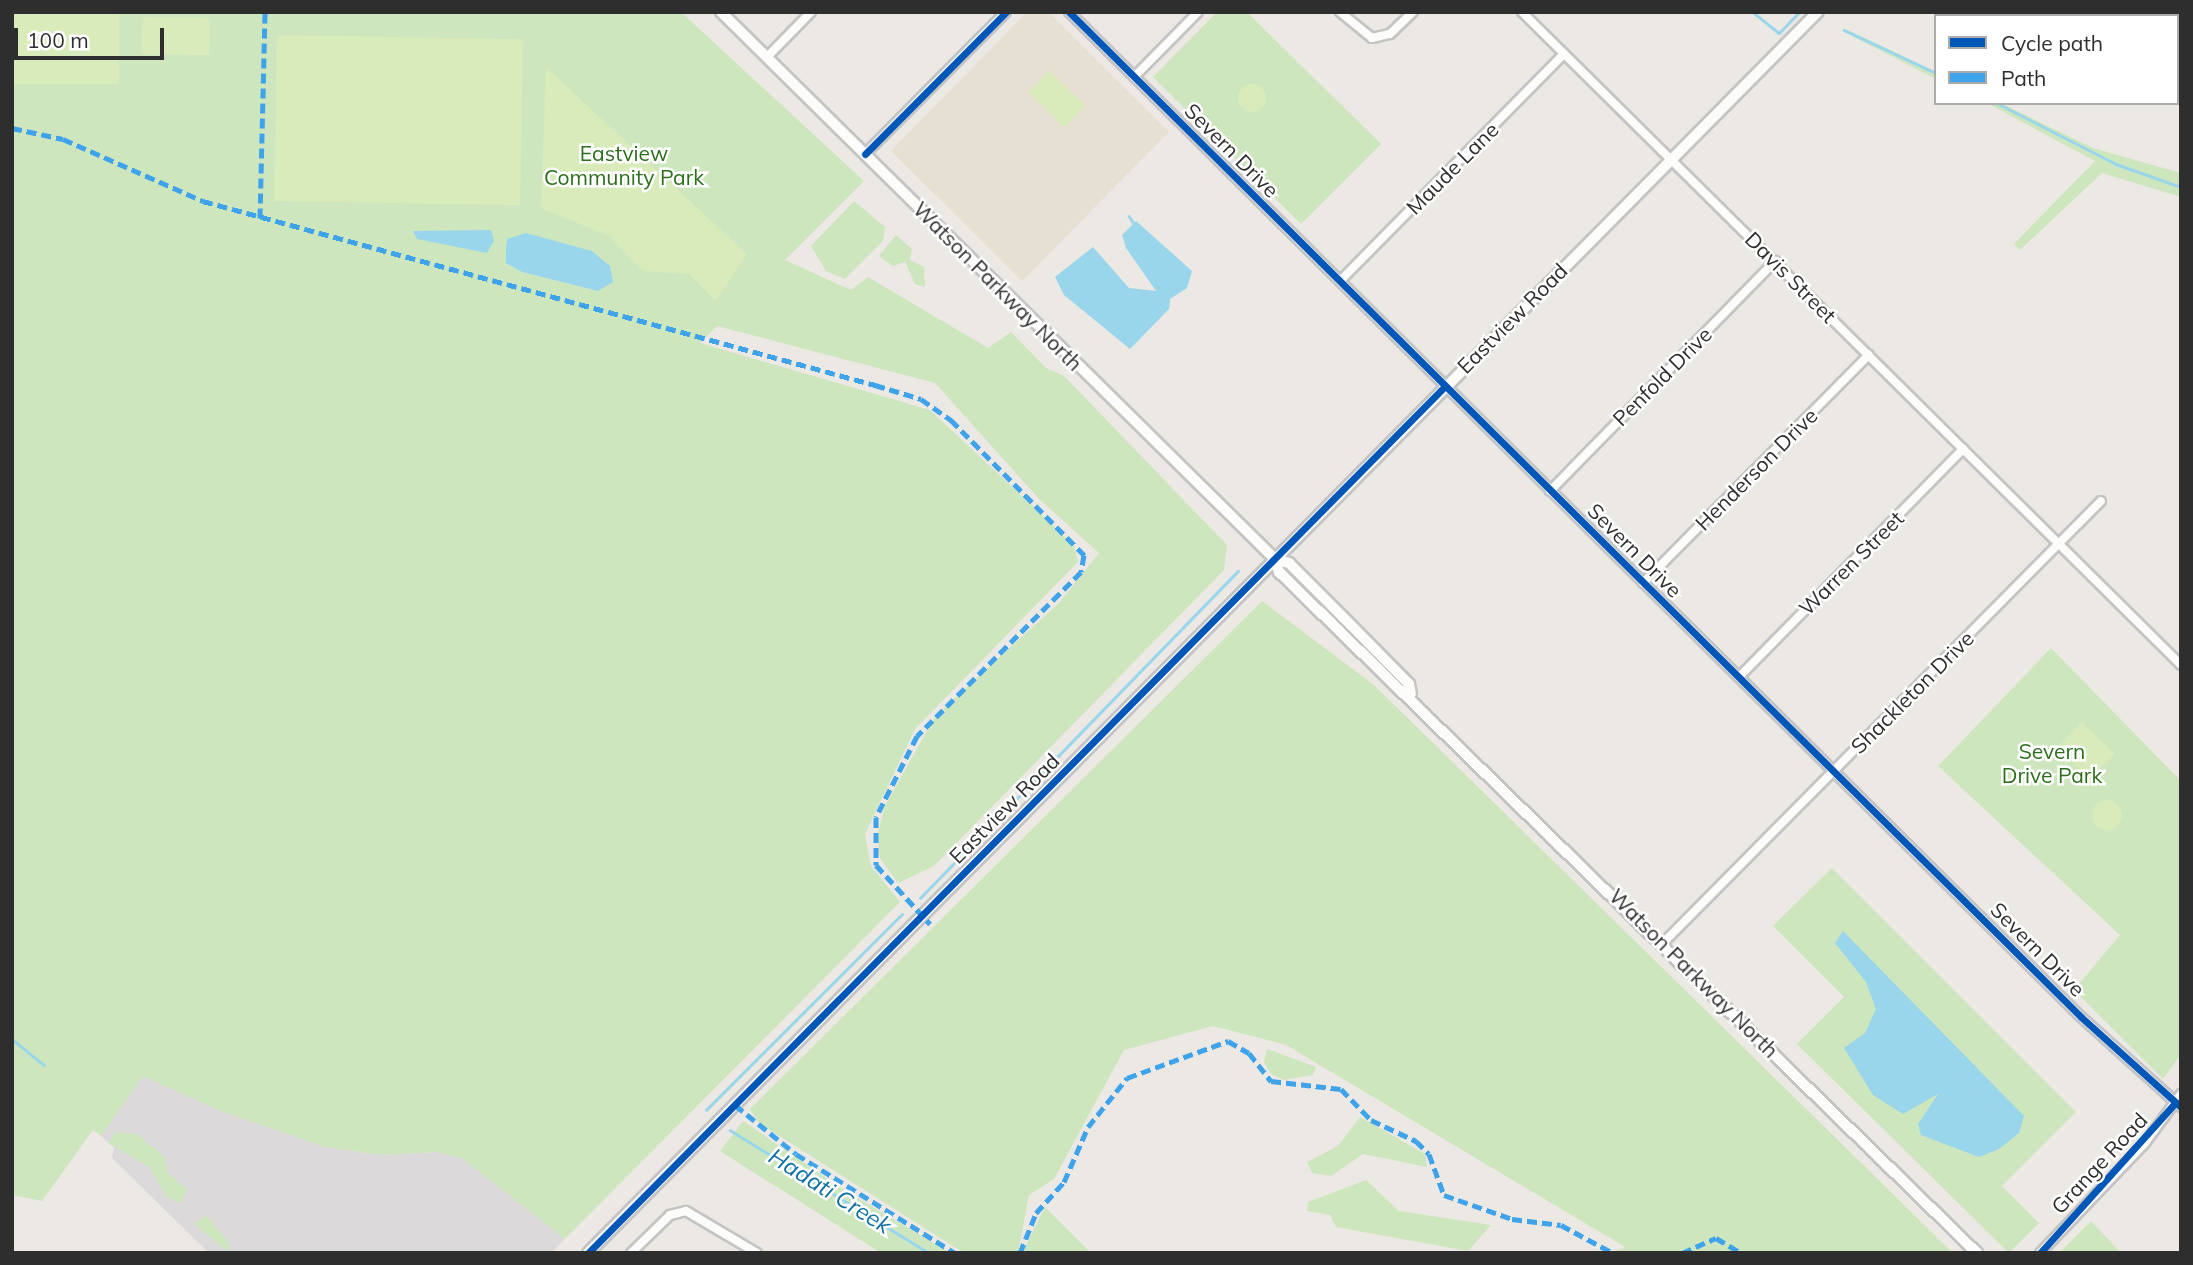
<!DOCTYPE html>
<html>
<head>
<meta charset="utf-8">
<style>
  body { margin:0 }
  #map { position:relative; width:2193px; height:1265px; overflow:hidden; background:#ece8e4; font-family:Mulish,sans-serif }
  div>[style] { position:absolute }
  .industrial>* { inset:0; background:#dcd9db }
  .education>* { inset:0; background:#e6e0d3 }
  .green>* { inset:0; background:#cee6be }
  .pitch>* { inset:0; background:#d9eabb; transform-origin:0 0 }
  .round { border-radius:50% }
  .water>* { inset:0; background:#99d6ec }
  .stream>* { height:2.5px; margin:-1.25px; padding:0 1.25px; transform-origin:1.25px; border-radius:1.25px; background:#99d6ec }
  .roads { filter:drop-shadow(2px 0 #c5c4c5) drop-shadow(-2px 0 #c5c4c5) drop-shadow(0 2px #c5c4c5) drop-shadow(0 -2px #c5c4c5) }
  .street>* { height:8px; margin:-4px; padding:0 4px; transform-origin:4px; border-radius:4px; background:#fcfcfb }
  .secondary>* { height:10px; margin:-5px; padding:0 5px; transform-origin:5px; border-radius:5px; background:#fcfcfb }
  .quiet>* { height:5px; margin-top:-2.5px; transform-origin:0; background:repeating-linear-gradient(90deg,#3ea3eb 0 10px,transparent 0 15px) }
  .cycleway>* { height:7px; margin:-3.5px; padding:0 3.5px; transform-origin:3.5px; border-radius:3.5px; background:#0057b8 }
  span { translate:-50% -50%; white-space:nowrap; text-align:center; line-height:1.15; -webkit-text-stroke:5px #fff; paint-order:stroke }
  .street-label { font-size:21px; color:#2e2e2e }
  .park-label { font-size:21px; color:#2c6e1b }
  .water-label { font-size:23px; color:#0d6fa3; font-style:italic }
  .frame { position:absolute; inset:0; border:14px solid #2e2e2e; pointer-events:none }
  .legend { position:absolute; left:1934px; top:14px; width:245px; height:91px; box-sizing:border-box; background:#fff; border:2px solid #ababab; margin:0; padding:9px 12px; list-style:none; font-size:21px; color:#2e2e2e }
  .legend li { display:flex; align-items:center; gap:14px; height:35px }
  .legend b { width:35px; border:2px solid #ababab }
  .scale { position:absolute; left:14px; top:28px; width:150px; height:32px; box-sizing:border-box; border:4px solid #2e2e2e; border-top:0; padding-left:9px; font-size:21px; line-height:24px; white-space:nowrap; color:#2e2e2e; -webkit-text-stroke:5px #fff; paint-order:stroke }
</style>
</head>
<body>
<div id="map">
  <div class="industrial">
    <i style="clip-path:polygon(143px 1075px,218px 1110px,325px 1147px,381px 1155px,438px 1152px,463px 1159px,565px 1239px,551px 1253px,209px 1253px,112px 1158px,114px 1148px,101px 1136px)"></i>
  </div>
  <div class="education">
    <i style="clip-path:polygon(1027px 12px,1049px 12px,1169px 132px,1022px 281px,891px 151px)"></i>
  </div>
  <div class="green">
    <i style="clip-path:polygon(12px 12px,681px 12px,864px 181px,785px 260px,851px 290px,868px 277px,988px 348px,1011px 332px,1046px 368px,1064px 376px,1227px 545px,1224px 570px,934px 866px,898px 883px,880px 858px,877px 836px,885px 806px,936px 715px,1059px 603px,1099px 553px,1040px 500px,935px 383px,717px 326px,700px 343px,930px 410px,1074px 545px,1078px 562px,915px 729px,865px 834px,871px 866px,900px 902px,565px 1239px,463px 1159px,438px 1152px,381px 1155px,325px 1147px,218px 1110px,143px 1076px,101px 1136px,93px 1130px,42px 1201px,12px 1195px)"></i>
    <i style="clip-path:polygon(1217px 12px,1247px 12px,1381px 144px,1301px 224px,1153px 77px)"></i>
    <i style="clip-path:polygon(1858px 35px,1936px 72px,1936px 79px,1852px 36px)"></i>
    <i style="clip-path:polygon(1987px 103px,2001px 103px,2093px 148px,2181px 173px,2181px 197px,2102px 173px,2020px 250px,2014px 244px,2095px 161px)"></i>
    <i style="clip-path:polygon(854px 201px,885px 227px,883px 241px,845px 279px,826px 271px,811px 246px)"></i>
    <i style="clip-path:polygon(896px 235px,912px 249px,910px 260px,924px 267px,925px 287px,915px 284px,905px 262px,893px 266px,879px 256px)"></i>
    <i style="clip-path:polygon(1262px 601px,1374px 685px,1953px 1253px,1611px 1253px,1625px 1247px,1286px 1045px,1213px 1026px,1124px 1050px,1054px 1179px,1029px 1195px,1018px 1253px,964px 1253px,759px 1123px,750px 1109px)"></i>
    <i style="clip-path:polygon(2051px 648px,2181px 781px,2181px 1054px,2163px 1079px,2074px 990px,2120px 935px,1938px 766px)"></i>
    <i style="clip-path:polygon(1832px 868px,2076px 1112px,2002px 1186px,2039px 1223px,2009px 1253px,1797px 1044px,1844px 997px,1773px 926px)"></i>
    <i style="clip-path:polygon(1267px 1049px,1316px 1067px,1313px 1075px,1284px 1080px,1271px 1074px,1264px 1062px)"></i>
    <i style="clip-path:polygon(1360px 1117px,1425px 1154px,1427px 1167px,1363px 1154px,1331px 1176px,1312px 1173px,1307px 1162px,1338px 1146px)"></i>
    <i style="clip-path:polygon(743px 1121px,838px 1186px,950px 1253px,881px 1253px,720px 1151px)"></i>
    <i style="clip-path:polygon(116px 1132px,137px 1134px,165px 1157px,168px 1173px,187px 1189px,181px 1204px,167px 1197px,149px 1167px,108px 1143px)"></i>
    <i style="clip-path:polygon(1366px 1180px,1399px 1211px,1491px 1225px,1468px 1251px,1336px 1227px,1330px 1215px,1307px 1211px,1308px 1202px)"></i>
    <i style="clip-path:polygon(1045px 1207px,1091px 1253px,1022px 1253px)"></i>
    <i style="clip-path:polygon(206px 1215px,229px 1243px,228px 1252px,194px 1224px)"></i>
    <i style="clip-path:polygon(2091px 1221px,2121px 1253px,2059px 1253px)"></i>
  </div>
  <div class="pitch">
    <i style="left:12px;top:12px;width:107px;height:72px"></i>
    <i style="left:142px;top:17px;width:68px;height:37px;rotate:1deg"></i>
    <i style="left:277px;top:35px;width:246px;height:166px;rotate:1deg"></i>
    <i style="clip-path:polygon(546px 67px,747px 254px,716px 301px,689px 274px,643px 271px,609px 236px,541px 208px)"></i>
    <i style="left:1049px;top:71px;width:50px;height:30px;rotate:44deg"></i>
    <i class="round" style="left:1238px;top:84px;width:28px;height:28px"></i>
    <i style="left:2082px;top:722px;width:46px;height:35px;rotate:44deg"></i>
    <i class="round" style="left:2092px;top:800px;width:30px;height:30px"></i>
  </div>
  <div class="water">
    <i style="clip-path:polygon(1136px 221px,1192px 271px,1187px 288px,1170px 299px,1169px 309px,1130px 349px,1064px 295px,1055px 277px,1093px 247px,1129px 288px,1156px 291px,1126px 248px,1122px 235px)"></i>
    <i style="clip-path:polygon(491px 230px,494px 241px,487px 253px,417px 239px,413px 231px)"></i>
    <i style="clip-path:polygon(526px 233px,592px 251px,610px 266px,613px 282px,598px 291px,522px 272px,506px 263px,506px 247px,507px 239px)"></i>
    <i style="clip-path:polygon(1843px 931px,2024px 1116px,2019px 1133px,1999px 1149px,1979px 1157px,1921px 1135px,1918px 1124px,1938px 1094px,1903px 1114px,1873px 1095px,1844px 1048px,1865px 1033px,1876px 1009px,1866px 982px,1835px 943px)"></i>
  </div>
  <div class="stream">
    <i style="left:1753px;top:12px;width:33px;rotate:39deg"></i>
    <i style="left:1779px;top:33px;width:29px;rotate:-46deg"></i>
    <i style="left:1844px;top:30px;width:102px;rotate:25.1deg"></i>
    <i style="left:1997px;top:103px;width:134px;rotate:27.1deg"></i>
    <i style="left:2116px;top:164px;width:69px;rotate:19.5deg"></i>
    <i style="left:1129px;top:216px;width:7px;rotate:56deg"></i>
    <i style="left:920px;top:898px;width:456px;rotate:-45.8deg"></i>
    <i style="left:12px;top:1039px;width:41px;rotate:39.1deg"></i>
    <i style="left:706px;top:1110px;width:277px;rotate:-45deg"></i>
    <i style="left:730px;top:1130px;width:234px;rotate:31.7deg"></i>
  </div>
  <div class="roads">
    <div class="street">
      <i style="left:1069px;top:12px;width:1426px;rotate:44.8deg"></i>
      <i style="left:2081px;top:1017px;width:135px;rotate:42deg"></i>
      <i style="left:1340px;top:12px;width:41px;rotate:39.1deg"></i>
      <i style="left:1372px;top:38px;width:18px;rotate:-13deg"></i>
      <i style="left:1390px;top:34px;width:32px;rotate:-44deg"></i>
      <i style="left:1522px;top:12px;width:928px;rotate:44.74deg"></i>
      <i style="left:767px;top:57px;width:63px;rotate:-45.6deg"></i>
      <i style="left:1134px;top:77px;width:91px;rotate:-45.4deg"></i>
      <i style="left:865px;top:154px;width:200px;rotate:-45.2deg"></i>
      <i style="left:1340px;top:281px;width:319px;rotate:-45.4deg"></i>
      <i style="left:1550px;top:491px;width:322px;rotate:-45.6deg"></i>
      <i style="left:1643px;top:583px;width:321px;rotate:-45.3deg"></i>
      <i style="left:1739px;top:677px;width:320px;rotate:-45.5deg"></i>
      <i style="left:1663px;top:943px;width:622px;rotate:-45.26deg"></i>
      <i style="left:631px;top:1253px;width:54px;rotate:-44.3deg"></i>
      <i style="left:670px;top:1215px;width:16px;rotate:-14deg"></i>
      <i style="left:686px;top:1211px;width:82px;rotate:30.6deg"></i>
      <i style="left:2040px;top:1253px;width:152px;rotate:-46.3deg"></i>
      <i style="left:2145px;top:1143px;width:61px;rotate:-53.7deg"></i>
    </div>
    <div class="secondary">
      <i style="left:721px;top:12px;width:779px;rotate:44.64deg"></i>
      <i style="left:1275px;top:559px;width:14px;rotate:73deg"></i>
      <i style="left:1279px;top:572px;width:975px;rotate:44.29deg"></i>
      <i style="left:1275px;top:559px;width:15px;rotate:16deg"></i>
      <i style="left:1289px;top:563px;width:76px;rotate:45deg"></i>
      <i style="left:1343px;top:617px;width:94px;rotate:45.4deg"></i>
      <i style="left:1409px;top:684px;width:10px;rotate:79deg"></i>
      <i style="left:588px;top:1253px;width:1747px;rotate:-45.26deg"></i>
    </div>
  </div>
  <div class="quiet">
    <i style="left:12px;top:128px;width:52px;rotate:12.2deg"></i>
    <i style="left:63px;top:139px;width:153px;rotate:23.9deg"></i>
    <i style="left:203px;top:201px;width:697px;rotate:15.31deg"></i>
    <i style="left:875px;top:385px;width:48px;rotate:16.9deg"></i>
    <i style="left:921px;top:399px;width:37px;rotate:35deg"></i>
    <i style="left:951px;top:420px;width:190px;rotate:45.4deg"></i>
    <i style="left:1084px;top:555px;width:17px;rotate:100deg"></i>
    <i style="left:1081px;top:572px;width:232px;rotate:135deg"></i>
    <i style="left:917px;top:736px;width:91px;rotate:116.8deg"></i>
    <i style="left:876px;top:817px;width:48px;rotate:90deg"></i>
    <i style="left:876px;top:865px;width:80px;rotate:47.5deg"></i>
    <i style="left:260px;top:218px;width:206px;rotate:-88.6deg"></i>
    <i style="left:735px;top:1105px;width:78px;rotate:38.8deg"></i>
    <i style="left:796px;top:1154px;width:187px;rotate:31.9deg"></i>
    <i style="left:1020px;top:1253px;width:43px;rotate:-68.2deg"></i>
    <i style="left:1036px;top:1213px;width:42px;rotate:-47.9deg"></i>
    <i style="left:1064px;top:1182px;width:60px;rotate:-66.4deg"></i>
    <i style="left:1088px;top:1127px;width:63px;rotate:-51.5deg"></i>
    <i style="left:1127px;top:1078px;width:108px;rotate:-20.1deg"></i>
    <i style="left:1228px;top:1041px;width:24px;rotate:30deg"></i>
    <i style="left:1249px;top:1053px;width:36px;rotate:52deg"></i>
    <i style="left:1271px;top:1081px;width:70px;rotate:6.5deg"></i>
    <i style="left:1341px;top:1089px;width:43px;rotate:45.9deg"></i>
    <i style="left:1371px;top:1120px;width:50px;rotate:25deg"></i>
    <i style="left:1416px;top:1141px;width:18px;rotate:45deg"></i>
    <i style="left:1429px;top:1154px;width:44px;rotate:69.9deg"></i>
    <i style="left:1444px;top:1195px;width:72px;rotate:19.4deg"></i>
    <i style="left:1512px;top:1219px;width:49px;rotate:7deg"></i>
    <i style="left:1561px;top:1225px;width:59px;rotate:28.3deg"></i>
    <i style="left:1682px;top:1253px;width:37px;rotate:-24deg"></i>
    <i style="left:1716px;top:1238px;width:29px;rotate:31deg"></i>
  </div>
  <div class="cycleway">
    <i style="left:1069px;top:12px;width:1426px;rotate:44.8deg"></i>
    <i style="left:2081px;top:1017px;width:135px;rotate:42deg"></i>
    <i style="left:865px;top:154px;width:200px;rotate:-45.2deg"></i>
    <i style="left:588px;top:1253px;width:1219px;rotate:-45.33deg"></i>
    <i style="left:2040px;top:1253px;width:202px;rotate:-48deg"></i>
  </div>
  <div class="street-label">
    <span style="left:1232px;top:150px;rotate:45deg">Severn Drive</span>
    <span style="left:1452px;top:168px;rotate:-45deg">Maude Lane</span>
    <span style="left:1791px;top:277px;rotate:45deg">Davis Street</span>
    <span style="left:998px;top:286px;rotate:45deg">Watson Parkway North</span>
    <span style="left:1512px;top:318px;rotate:-45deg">Eastview Road</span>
    <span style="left:1662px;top:376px;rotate:-45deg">Penfold Drive</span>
    <span style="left:1756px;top:469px;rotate:-45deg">Henderson Drive</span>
    <span style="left:1635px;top:550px;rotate:45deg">Severn Drive</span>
    <span style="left:1851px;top:563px;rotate:-45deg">Warren Street</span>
    <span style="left:1912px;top:692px;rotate:-45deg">Shackleton Drive</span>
    <span style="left:1004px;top:808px;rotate:-45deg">Eastview Road</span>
    <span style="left:2038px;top:949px;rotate:45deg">Severn Drive</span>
    <span style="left:1694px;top:973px;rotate:45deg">Watson Parkway North</span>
    <span style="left:2099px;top:1163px;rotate:-47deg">Grange Road</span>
  </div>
  <div class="park-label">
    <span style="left:624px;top:165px">Eastview<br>Community Park</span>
    <span style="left:2052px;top:763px">Severn<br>Drive Park</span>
  </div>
  <div class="water-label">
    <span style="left:830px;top:1191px;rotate:32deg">Hadati Creek</span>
  </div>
  <div class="frame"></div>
  <ul class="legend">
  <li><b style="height:9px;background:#0057b8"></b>Cycle path</li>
  <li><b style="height:9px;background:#3ea3eb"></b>Path</li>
  </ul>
  <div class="scale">100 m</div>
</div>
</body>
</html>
